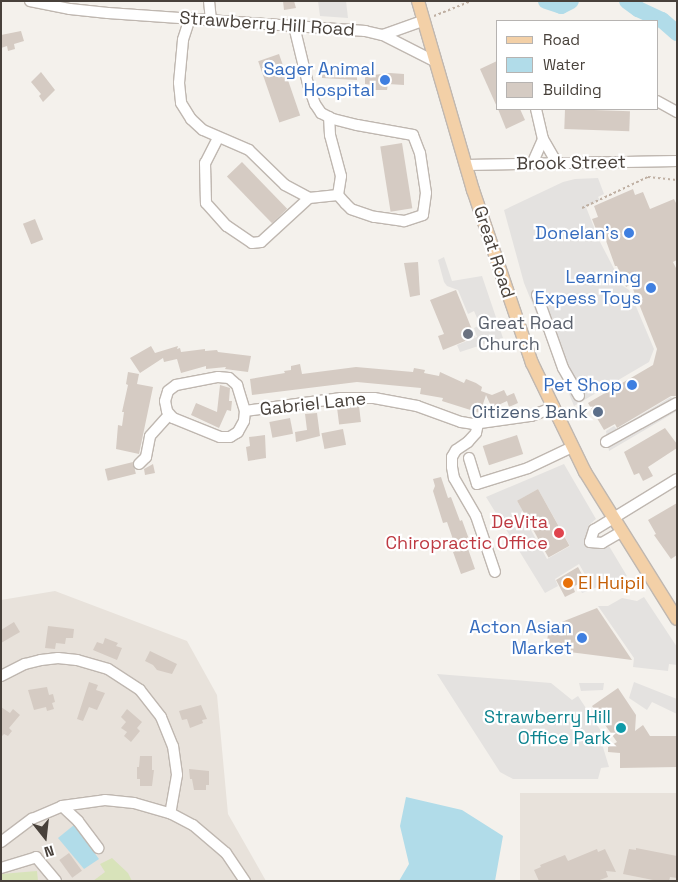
<!DOCTYPE html>
<html>
<head>
<meta charset="utf-8">
<style>
  body { margin:0 }
  #map { position:relative; width:678px; height:882px; overflow:hidden; background:#f4f1ec; font-family:"Space Grotesk",sans-serif }
  div>[style] { position:absolute }
  .residential>* { inset:0; background:#e8e2db; transform-origin:0 0 }
  .green>* { inset:0; background:#d8e3ba }
  .parking>* { inset:0; background:#e4e2e0 }
  .water>* { inset:0; background:#b1dce9 }
  .river>* { height:16px; margin:-8px; padding:0 8px; transform-origin:8px; border-radius:8px; background:#b1dce9 }
  .building>* { inset:0; background:#d5cbc3; transform-origin:0 0 }
  .path>* { height:2px; margin-top:-1px; transform-origin:0; background:repeating-linear-gradient(90deg,#bfb0a3 0 2.5px,transparent 0 5px) }
  .roads { filter:drop-shadow(1px 0 #bfb7b0) drop-shadow(-1px 0 #bfb7b0) drop-shadow(0 1px #bfb7b0) drop-shadow(0 -1px #bfb7b0) }
  .minor>* { height:10px; margin:-5px; padding:0 5px; transform-origin:5px; border-radius:5px; background:#fff }
  .major>* { height:12px; margin:-6px; padding:0 6px; transform-origin:6px; border-radius:6px; background:#f3d0a7 }
  .dots>* { width:14px; height:14px; translate:-50% -50%; box-sizing:border-box; border:2px solid #fff; border-radius:50% }
  span { translate:-50% -50%; white-space:nowrap; text-align:center; line-height:1.15; -webkit-text-stroke:4.5px #fff; paint-order:stroke }
  .street-label { font-size:18px; color:#48413b }
  .shop-label { font-size:18px; color:#366cbe }
  .right { translate:-100% -50%; text-align:right }
  .worship-label { font-size:18px; color:#5b616d }
  .left { translate:0 -50%; text-align:left }
  .service-label { font-size:18px; color:#4e5e75 }
  .health-label { font-size:18px; color:#be3a42 }
  .food-label { font-size:18px; color:#c56008 }
  .culture-label { font-size:18px; color:#0d838f }
  .frame { position:absolute; inset:0; border:2px solid #48413b; pointer-events:none }
  .legend { position:absolute; left:496px; top:20px; width:162px; height:90px; box-sizing:border-box; background:#fff; border:1px solid #b6b3b1; margin:0; padding:6px 9px; list-style:none; font-size:15px; color:#48413b }
  .legend li { display:flex; align-items:center; gap:10px; height:25px }
  .legend b { width:25px; border:1px solid #b6b3b1 }
  .north { position:absolute; left:20px; top:812px; width:50px; height:50px; -webkit-text-stroke:4px #fff; paint-order:stroke; rotate:164deg; font-size:14px; font-weight:700; line-height:20px; text-align:center; color:#48413b }
  .north::after { content:''; display:block; margin:auto; width:18px; height:22px; background:#48413b; clip-path:polygon(50% 0,100% 100%,50% 72%,0 100%) }
</style>
</head>
<body>
<div id="map">
  <div class="residential">
    <i style="clip-path:polygon(55px 591px,187px 641px,217px 695px,228px 814px,266px 881px,1px 881px,1px 600px)"></i>
    <i style="left:677px;top:793px;width:88px;height:157px;rotate:90deg"></i>
  </div>
  <div class="green">
    <i style="clip-path:polygon(112px 858px,128px 873px,132px 881px,93px 881px,105px 872px,100px 864px)"></i>
    <i style="clip-path:polygon(37px 871px,38px 881px,1px 881px,1px 874px)"></i>
  </div>
  <div class="parking">
    <i style="clip-path:polygon(318px 1px,346px 1px,348px 18px,320px 16px)"></i>
    <i style="clip-path:polygon(598px 178px,604px 194px,598px 197px,600px 200px,586px 207px,599px 240px,623px 286px,629px 290px,654px 349px,649px 362px,574px 406px,524px 283px,504px 210px,563px 182px,575px 179px)"></i>
    <i style="clip-path:polygon(444px 257px,452px 281px,482px 276px,503px 338px,460px 352px,457px 345px,477px 337px,474px 328px,480px 325px,474px 311px,468px 314px,458px 290px,447px 286px,444px 282px,438px 260px)"></i>
    <i style="clip-path:polygon(671px 397px,674px 402px,677px 400px,677px 411px,609px 451px,606px 431px,614px 426px,617px 429px)"></i>
    <i style="clip-path:polygon(evenodd,564px 464px,596px 519px,589px 525px,602px 549px,609px 546px,627px 576px,582px 593px,578px 586px,587px 578px,579px 564px,555px 579px,558px 586px,545px 593px,486px 497px,564px 464px,538px 489px,570px 546px,547px 559px,521px 512px,523px 511px,517px 501px,538px 489px)"></i>
    <i style="clip-path:polygon(644px 597px,677px 647px,677px 665px,669px 664px,668px 671px,633px 667px,634px 658px,598px 606px,608px 606px,622px 598px,637px 601px)"></i>
    <i style="clip-path:polygon(437px 674px,551px 683px,572px 700px,578px 696px,607px 740px,602px 744px,609px 767px,601px 768px,598px 779px,513px 779px,500px 772px)"></i>
    <i style="clip-path:polygon(634px 682px,677px 699px,677px 714px,652px 702px,647px 710px,629px 698px)"></i>
    <i style="clip-path:polygon(579px 683px,604px 683px,603px 690px,581px 691px)"></i>
  </div>
  <div class="water">
    <i style="clip-path:polygon(406px 797px,462px 810px,503px 836px,495px 881px,399px 881px,409px 864px,400px 826px)"></i>
    <i style="clip-path:polygon(74px 825px,99px 859px,84px 869px,58px 838px)"></i>
  </div>
  <div class="river">
    <i style="left:546px;top:1px;width:16px;rotate:18deg"></i>
    <i style="left:561px;top:6px;width:11px;rotate:-27deg"></i>
    <i style="left:627px;top:1px;width:14px;rotate:36deg"></i>
    <i style="left:638px;top:9px;width:26px;rotate:25deg"></i>
    <i style="left:662px;top:20px;width:20px;rotate:41deg"></i>
  </div>
  <div class="building">
    <i style="clip-path:polygon(283px 1px,294px 1px,296px 8px,284px 10px)"></i>
    <i style="clip-path:polygon(21px 31px,24px 41px,14px 44px,15px 49px,8px 51px,7px 46px,1px 48px,1px 35px)"></i>
    <i style="left:279px;top:54px;width:65px;height:22px;rotate:71deg"></i>
    <i style="clip-path:polygon(497px 61px,497px 107px,480px 69px)"></i>
    <i style="clip-path:polygon(340px 67px,357px 67px,357px 80px,322px 78px,322px 70px,340px 72px)"></i>
    <i style="clip-path:polygon(41px 72px,55px 90px,43px 102px,39px 96px,41px 94px,31px 82px)"></i>
    <i style="clip-path:polygon(390px 73px,404px 74px,404px 85px,388px 84px,387px 90px,372px 90px,372px 85px,365px 84px,365px 76px)"></i>
    <i style="clip-path:polygon(498px 109px,520px 109px,525px 120px,506px 129px)"></i>
    <i style="left:565px;top:109px;width:65px;height:20px;rotate:2deg"></i>
    <i style="left:402px;top:143px;width:66px;height:22px;rotate:81deg"></i>
    <i style="left:242px;top:162px;width:65px;height:21px;rotate:46deg"></i>
    <i style="clip-path:polygon(633px 189px,635px 195px,643px 192px,650px 209px,674px 199px,677px 205px,677px 260px,673px 262px,677px 270px,677px 396px,671px 396px,617px 428px,615px 424px,604px 430px,588px 403px,653px 365px,657px 349px,631px 284px,626px 287px,617px 266px,615px 266px,604px 235px,599px 237px,592px 219px,598px 217px,594px 206px)"></i>
    <i style="left:35px;top:219px;width:22px;height:13px;rotate:68deg"></i>
    <i style="clip-path:polygon(418px 262px,420px 295px,410px 297px,404px 263px)"></i>
    <i style="clip-path:polygon(456px 290px,475px 337px,443px 350px,438px 336px,444px 334px,430px 300px)"></i>
    <i style="clip-path:polygon(151px 346px,155px 353px,178px 346px,177px 349px,180px 348px,181px 352px,205px 349px,205px 351px,217px 350px,218px 352px,251px 356px,248px 372px,225px 369px,226px 367px,206px 369px,206px 366px,181px 373px,177px 359px,164px 362px,163px 358px,140px 373px,130px 358px)"></i>
    <i style="clip-path:polygon(300px 364px,302px 374px,356px 367px,413px 372px,414px 368px,425px 370px,424px 373px,439px 376px,440px 372px,464px 383px,466px 379px,476px 383px,482px 387px,481px 391px,492px 395px,504px 390px,507px 396px,514px 393px,518px 403px,509px 407px,507px 401px,492px 408px,486px 395px,480px 413px,442px 401px,443px 398px,420px 394px,421px 388px,357px 382px,252px 395px,250px 379px,285px 373px,284px 371px,291px 370px,291px 366px)"></i>
    <i style="clip-path:polygon(128px 372px,139px 374px,137px 384px,153px 387px,139px 454px,116px 449px,118px 425px,122px 426px,124px 412px,122px 412px,128px 385px,126px 384px)"></i>
    <i style="clip-path:polygon(220px 385px,230px 388px,229px 401px,232px 401px,231px 411px,227px 410px,219px 428px,191px 415px,196px 403px,217px 412px)"></i>
    <i style="left:359px;top:406px;width:16px;height:22px;rotate:83deg"></i>
    <i style="clip-path:polygon(317px 413px,320px 436px,296px 442px,295px 432px,307px 430px,305px 414px)"></i>
    <i style="left:290px;top:418px;width:16px;height:21px;rotate:79deg"></i>
    <i style="clip-path:polygon(665px 428px,677px 444px,677px 448px,648px 467px,653px 476px,643px 481px,639px 473px,634px 475px,624px 452px)"></i>
    <i style="left:343px;top:429px;width:16px;height:22px;rotate:79deg"></i>
    <i style="clip-path:polygon(265px 435px,266px 458px,248px 461px,246px 447px,250px 446px,249px 437px)"></i>
    <i style="left:517px;top:435px;width:20px;height:36px;rotate:72deg"></i>
    <i style="left:133px;top:462px;width:12px;height:29px;rotate:76deg"></i>
    <i style="clip-path:polygon(153px 464px,155px 473px,145px 475px,144px 469px)"></i>
    <i style="clip-path:polygon(441px 477px,448px 498px,451px 497px,460px 521px,462px 520px,470px 542px,466px 543px,475px 569px,461px 574px,453px 552px,457px 551px,447px 522px,443px 523px,433px 491px,435px 486px,433px 479px)"></i>
    <i style="left:538px;top:489px;width:65px;height:24px;rotate:61deg"></i>
    <i style="clip-path:polygon(677px 503px,677px 555px,671px 559px,654px 535px,656px 534px,648px 520px)"></i>
    <i style="clip-path:polygon(578px 567px,585px 580px,573px 587px,575px 592px,565px 597px,556px 580px)"></i>
    <i style="clip-path:polygon(597px 608px,632px 660px,546px 649px,549px 627px)"></i>
    <i style="clip-path:polygon(14px 622px,20px 632px,1px 643px,1px 630px)"></i>
    <i style="clip-path:polygon(48px 626px,74px 629px,73px 638px,66px 638px,65px 644px,56px 643px,55px 649px,45px 648px)"></i>
    <i style="clip-path:polygon(105px 638px,118px 643px,116px 646px,122px 648px,117px 660px,93px 650px,97px 642px,103px 644px)"></i>
    <i style="clip-path:polygon(150px 651px,177px 664px,172px 674px,157px 670px,153px 665px,145px 661px)"></i>
    <i style="clip-path:polygon(89px 682px,98px 685px,96px 690px,105px 693px,97px 710px,89px 707px,83px 721px,77px 719px)"></i>
    <i style="clip-path:polygon(47px 687px,49px 695px,53px 694px,55px 702px,52px 703px,54px 709px,47px 711px,46px 707px,34px 710px,28px 690px)"></i>
    <i style="clip-path:polygon(618px 688px,636px 715px,635px 731px,643px 725px,650px 736px,677px 736px,677px 767px,620px 768px,620px 753px,608px 752px,608px 747px,617px 742px,592px 706px)"></i>
    <i style="clip-path:polygon(201px 705px,207px 719px,202px 720px,203px 723px,190px 728px,187px 719px,182px 720px,179px 711px)"></i>
    <i style="clip-path:polygon(1px 707px,10px 713px,13px 709px,20px 715px,9px 728px,12px 731px,8px 736px,4px 734px,1px 737px)"></i>
    <i style="clip-path:polygon(127px 709px,142px 722px,137px 728px,140px 731px,131px 742px,124px 736px,127px 732px,121px 728px,126px 722px,121px 717px)"></i>
    <i style="clip-path:polygon(140px 756px,152px 756px,152px 770px,154px 770px,152px 786px,140px 786px,140px 779px,137px 779px,137px 767px,139px 767px)"></i>
    <i style="clip-path:polygon(189px 769px,209px 771px,209px 785px,206px 785px,206px 790px,194px 790px,192px 779px,190px 779px)"></i>
    <i style="clip-path:polygon(636px 848px,677px 856px,677px 878px,670px 877px,669px 881px,658px 881px,623px 874px,629px 849px,636px 850px)"></i>
    <i style="clip-path:polygon(597px 849px,598px 852px,605px 849px,616px 872px,606px 871px,608px 877px,597px 881px,539px 881px,534px 870px,541px 867px,540px 865px,565px 855px,568px 861px)"></i>
    <i style="left:69px;top:853px;width:22px;height:12px;rotate:54deg"></i>
  </div>
  <div class="path">
    <i style="left:434px;top:16px;width:40px;rotate:-22deg"></i>
    <i style="left:582px;top:208px;width:73px;rotate:-25.2deg"></i>
    <i style="left:648px;top:177px;width:29px;rotate:6deg"></i>
  </div>
  <div class="roads">
    <div class="minor">
      <i style="left:30px;top:1px;width:41px;rotate:11.3deg"></i>
      <i style="left:70px;top:9px;width:38px;rotate:6deg"></i>
      <i style="left:108px;top:13px;width:258px;rotate:4deg"></i>
      <i style="left:365px;top:31px;width:18px;rotate:13deg"></i>
      <i style="left:383px;top:35px;width:57px;rotate:27deg"></i>
      <i style="left:209px;top:1px;width:18px;rotate:84deg"></i>
      <i style="left:190px;top:18px;width:23px;rotate:108deg"></i>
      <i style="left:183px;top:40px;width:43px;rotate:95.3deg"></i>
      <i style="left:179px;top:83px;width:20px;rotate:84deg"></i>
      <i style="left:181px;top:103px;width:19px;rotate:58deg"></i>
      <i style="left:191px;top:119px;width:16px;rotate:43deg"></i>
      <i style="left:203px;top:130px;width:50px;rotate:23.5deg"></i>
      <i style="left:249px;top:150px;width:50px;rotate:44.2deg"></i>
      <i style="left:285px;top:185px;width:27px;rotate:28deg"></i>
      <i style="left:309px;top:198px;width:29px;rotate:-6deg"></i>
      <i style="left:294px;top:26px;width:60px;rotate:76.4deg"></i>
      <i style="left:308px;top:84px;width:21px;rotate:71deg"></i>
      <i style="left:315px;top:104px;width:11px;rotate:56deg"></i>
      <i style="left:321px;top:113px;width:13px;rotate:27deg"></i>
      <i style="left:333px;top:119px;width:25px;rotate:14deg"></i>
      <i style="left:357px;top:125px;width:57px;rotate:10.1deg"></i>
      <i style="left:413px;top:135px;width:19px;rotate:69deg"></i>
      <i style="left:420px;top:153px;width:40px;rotate:81.5deg"></i>
      <i style="left:426px;top:193px;width:22px;rotate:98deg"></i>
      <i style="left:423px;top:215px;width:20px;rotate:162deg"></i>
      <i style="left:404px;top:221px;width:30px;rotate:-172deg"></i>
      <i style="left:374px;top:217px;width:24px;rotate:-161deg"></i>
      <i style="left:351px;top:209px;width:8px;rotate:-135deg"></i>
      <i style="left:345px;top:203px;width:11px;rotate:-131deg"></i>
      <i style="left:338px;top:195px;width:19px;rotate:-81deg"></i>
      <i style="left:341px;top:176px;width:42px;rotate:-105deg"></i>
      <i style="left:330px;top:135px;width:18px;rotate:-93deg"></i>
      <i style="left:383px;top:35px;width:41px;rotate:-19.7deg"></i>
      <i style="left:657px;top:101px;width:23px;rotate:29deg"></i>
      <i style="left:536px;top:109px;width:31px;rotate:77deg"></i>
      <i style="left:543px;top:139px;width:28px;rotate:60deg"></i>
      <i style="left:218px;top:138px;width:28px;rotate:117deg"></i>
      <i style="left:205px;top:163px;width:40px;rotate:88.6deg"></i>
      <i style="left:206px;top:203px;width:31px;rotate:48deg"></i>
      <i style="left:227px;top:226px;width:30px;rotate:34deg"></i>
      <i style="left:252px;top:243px;width:9px;rotate:-6deg"></i>
      <i style="left:261px;top:242px;width:65px;rotate:-42.5deg"></i>
      <i style="left:532px;top:164px;width:27px;rotate:-66deg"></i>
      <i style="left:466px;top:165px;width:211px;rotate:-1.1deg"></i>
      <i style="left:537px;top:295px;width:77px;rotate:70.4deg"></i>
      <i style="left:563px;top:368px;width:32px;rotate:60deg"></i>
      <i style="left:245px;top:411px;width:10px;rotate:96deg"></i>
      <i style="left:244px;top:421px;width:13px;rotate:119deg"></i>
      <i style="left:238px;top:432px;width:9px;rotate:148deg"></i>
      <i style="left:230px;top:437px;width:10px;rotate:180deg"></i>
      <i style="left:220px;top:437px;width:51px;rotate:-158deg"></i>
      <i style="left:173px;top:418px;width:9px;rotate:-131deg"></i>
      <i style="left:167px;top:411px;width:10px;rotate:-101deg"></i>
      <i style="left:165px;top:401px;width:10px;rotate:-73deg"></i>
      <i style="left:168px;top:391px;width:10px;rotate:-37deg"></i>
      <i style="left:176px;top:385px;width:43px;rotate:-10.8deg"></i>
      <i style="left:218px;top:377px;width:11px;rotate:5deg"></i>
      <i style="left:229px;top:378px;width:11px;rotate:41deg"></i>
      <i style="left:237px;top:385px;width:27px;rotate:73deg"></i>
      <i style="left:245px;top:411px;width:97px;rotate:-7.7deg"></i>
      <i style="left:341px;top:398px;width:33px"></i>
      <i style="left:374px;top:398px;width:44px;rotate:10.5deg"></i>
      <i style="left:417px;top:406px;width:47px;rotate:20deg"></i>
      <i style="left:461px;top:422px;width:12px;rotate:9deg"></i>
      <i style="left:473px;top:424px;width:59px;rotate:-7.9deg"></i>
      <i style="left:531px;top:416px;width:25px;rotate:-21deg"></i>
      <i style="left:478px;top:424px;width:9px;rotate:103deg"></i>
      <i style="left:476px;top:433px;width:12px;rotate:132deg"></i>
      <i style="left:468px;top:442px;width:14px;rotate:146deg"></i>
      <i style="left:456px;top:450px;width:8px;rotate:120deg"></i>
      <i style="left:452px;top:457px;width:10px;rotate:90deg"></i>
      <i style="left:452px;top:467px;width:11px;rotate:80deg"></i>
      <i style="left:454px;top:478px;width:44px;rotate:59.9deg"></i>
      <i style="left:476px;top:516px;width:59px;rotate:71.3deg"></i>
      <i style="left:606px;top:442px;width:81px;rotate:-28.8deg"></i>
      <i style="left:469px;top:458px;width:27px;rotate:73deg"></i>
      <i style="left:477px;top:484px;width:53px;rotate:-17.4deg"></i>
      <i style="left:528px;top:468px;width:49px;rotate:-25.5deg"></i>
      <i style="left:139px;top:464px;width:10px;rotate:-45deg"></i>
      <i style="left:146px;top:457px;width:21px;rotate:-79deg"></i>
      <i style="left:150px;top:436px;width:28px;rotate:-48deg"></i>
      <i style="left:621px;top:532px;width:22px;rotate:150deg"></i>
      <i style="left:602px;top:543px;width:12px;rotate:-175deg"></i>
      <i style="left:590px;top:542px;width:13px;rotate:-72deg"></i>
      <i style="left:594px;top:530px;width:97px;rotate:-31.6deg"></i>
      <i style="left:1px;top:676px;width:27px;rotate:-27deg"></i>
      <i style="left:25px;top:664px;width:16px;rotate:-14deg"></i>
      <i style="left:41px;top:660px;width:17px;rotate:-7deg"></i>
      <i style="left:58px;top:658px;width:19px;rotate:6deg"></i>
      <i style="left:77px;top:660px;width:32px;rotate:16deg"></i>
      <i style="left:108px;top:669px;width:38px;rotate:33deg"></i>
      <i style="left:140px;top:690px;width:34px;rotate:52deg"></i>
      <i style="left:161px;top:717px;width:31px;rotate:68deg"></i>
      <i style="left:173px;top:746px;width:29px;rotate:82deg"></i>
      <i style="left:177px;top:775px;width:39px;rotate:100deg"></i>
      <i style="left:62px;top:806px;width:22px;rotate:43deg"></i>
      <i style="left:78px;top:821px;width:34px;rotate:53deg"></i>
      <i style="left:1px;top:842px;width:39px;rotate:-37deg"></i>
      <i style="left:32px;top:819px;width:33px;rotate:-23deg"></i>
      <i style="left:62px;top:806px;width:43px;rotate:-7.9deg"></i>
      <i style="left:105px;top:800px;width:29px;rotate:6deg"></i>
      <i style="left:134px;top:803px;width:37px;rotate:16deg"></i>
      <i style="left:170px;top:813px;width:26px;rotate:28deg"></i>
      <i style="left:193px;top:825px;width:43px;rotate:40.3deg"></i>
      <i style="left:226px;top:853px;width:34px;rotate:56deg"></i>
      <i style="left:1px;top:868px;width:37px;rotate:-17deg"></i>
      <i style="left:36px;top:857px;width:31px;rotate:50deg"></i>
    </div>
    <div class="major">
      <i style="left:418px;top:1px;width:197px;rotate:73.8deg"></i>
      <i style="left:473px;top:190px;width:183px;rotate:71.2deg"></i>
      <i style="left:532px;top:363px;width:121px;rotate:64.1deg"></i>
      <i style="left:585px;top:472px;width:173px;rotate:58deg"></i>
    </div>
  </div>
  <div class="dots">
    <i style="left:385px;top:80px;background:#3f7fe0"></i>
    <i style="left:629px;top:233px;background:#3f7fe0"></i>
    <i style="left:651px;top:288px;background:#3f7fe0"></i>
    <i style="left:468px;top:334px;background:#6b7280"></i>
    <i style="left:632px;top:385px;background:#3f7fe0"></i>
    <i style="left:598px;top:412px;background:#5c6f8a"></i>
    <i style="left:559px;top:533px;background:#e0444e"></i>
    <i style="left:568px;top:583px;background:#e8710a"></i>
    <i style="left:582px;top:638px;background:#3f7fe0"></i>
    <i style="left:621px;top:728px;background:#0f9aa8"></i>
  </div>
  <div class="street-label">
    <span style="left:267px;top:24px;rotate:4deg">Strawberry Hill Road</span>
    <span style="left:571px;top:163px;rotate:-1deg">Brook Street</span>
    <span style="left:494px;top:252px;rotate:72deg">Great Road</span>
    <span style="left:313px;top:404px;rotate:-6deg">Gabriel Lane</span>
  </div>
  <div class="shop-label">
    <span class="right" style="left:375px;top:80px">Sager Animal<br>Hospital</span>
    <span class="right" style="left:619px;top:233px">Donelan's</span>
    <span class="right" style="left:641px;top:288px">Learning<br>Expess Toys</span>
    <span class="right" style="left:622px;top:385px">Pet Shop</span>
    <span class="right" style="left:572px;top:638px">Acton Asian<br>Market</span>
  </div>
  <div class="worship-label">
    <span class="left" style="left:478px;top:334px">Great Road<br>Church</span>
  </div>
  <div class="service-label">
    <span class="right" style="left:588px;top:412px">Citizens Bank</span>
  </div>
  <div class="health-label">
    <span class="right" style="left:548px;top:533px">DeVita<br>Chiropractic Office</span>
  </div>
  <div class="food-label">
    <span class="left" style="left:578px;top:583px">El Huipil</span>
  </div>
  <div class="culture-label">
    <span class="right" style="left:611px;top:728px">Strawberry Hill<br>Office Park</span>
  </div>
  <div class="frame"></div>
  <ul class="legend">
  <li><b style="height:6px;background:#f3d0a7"></b>Road</li>
  <li><b style="height:14px;background:#b1dce9"></b>Water</li>
  <li><b style="height:14px;background:#d5cbc3"></b>Building</li>
  </ul>
  <div class="north">N</div>
</div>
</body>
</html>
